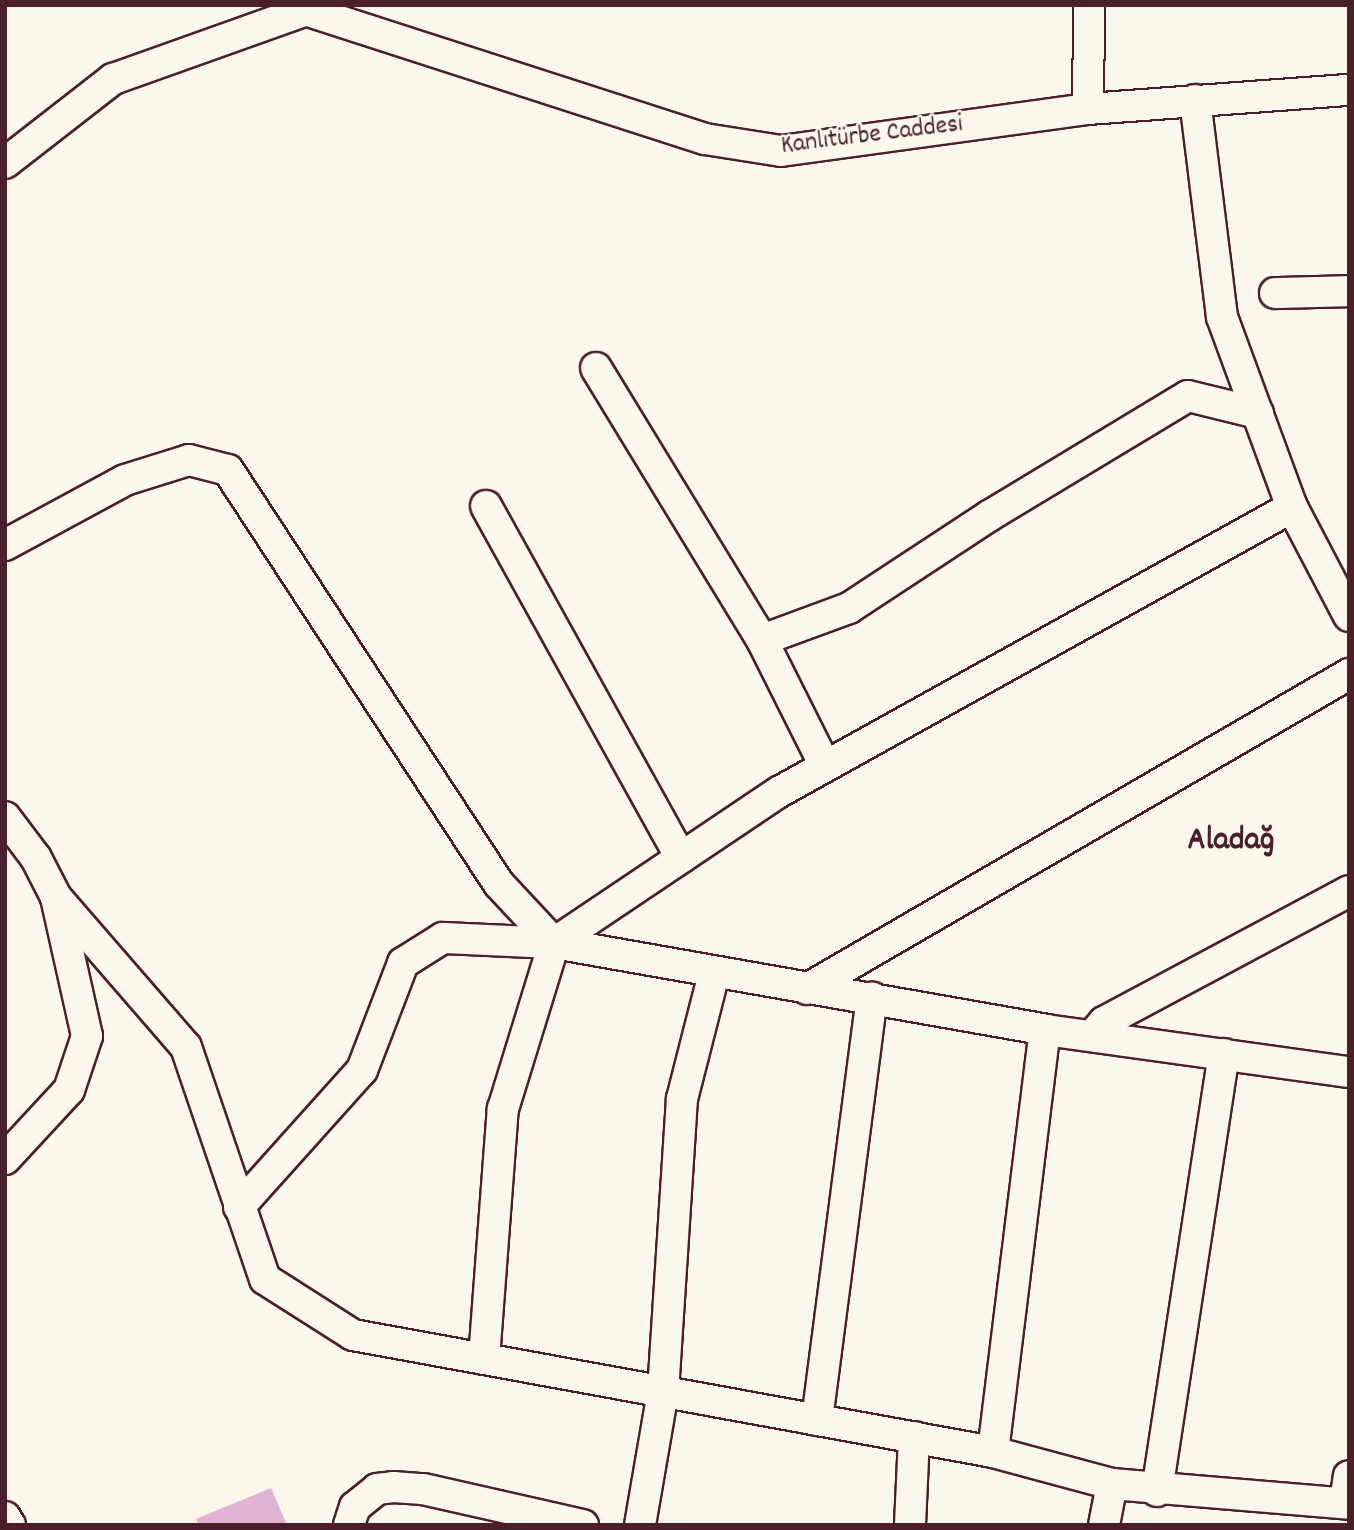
<!DOCTYPE html>
<html>
<head>
<meta charset="utf-8">
<style>
  body { margin:0 }
  #map { position:relative; width:1354px; height:1530px; overflow:hidden; background:#fbf7ec; font-family:Dekko,sans-serif }
  div>[style] { position:absolute }
  .building>* { inset:0; background:#e1b2d3 }
  .roads { filter:drop-shadow(2px 0 #4a1f2b) drop-shadow(-2px 0 #4a1f2b) drop-shadow(0 2px #4a1f2b) drop-shadow(0 -2px #4a1f2b) }
  .street>* { height:30px; margin:-15px; padding:0 15px; transform-origin:15px; border-radius:15px; background:#fbf7ec }
  span { translate:-50% -50%; white-space:nowrap; text-align:center; line-height:1.15; -webkit-text-stroke:5px #fbf7ec; paint-order:stroke }
  .street-label { font-size:26px; color:#4a1f2b }
  .district-label { font-size:33px; color:#4a1f2b; font-weight:700 }
  .frame { position:absolute; inset:0; border:7px solid #4a1f2b; pointer-events:none }
</style>
</head>
<body>
<div id="map">
  <div class="building">
    <i style="clip-path:polygon(271px 1488px,287px 1525px,199px 1525px,196px 1519px)"></i>
  </div>
  <div class="roads">
    <div class="street">
      <i style="left:290px;top:5px;width:436px;rotate:17.9deg"></i>
      <i style="left:705px;top:139px;width:77px;rotate:9deg"></i>
      <i style="left:781px;top:151px;width:310px;rotate:-7.8deg"></i>
      <i style="left:1088px;top:109px;width:262px;rotate:-4.2deg"></i>
      <i style="left:1195px;top:100px;width:219px;rotate:82.9deg"></i>
      <i style="left:1222px;top:317px;width:202px;rotate:69.8deg"></i>
      <i style="left:1292px;top:507px;width:123px;rotate:62.4deg"></i>
      <i style="left:1088px;top:109px;width:104px;rotate:-89.4deg"></i>
      <i style="left:5px;top:163px;width:137px;rotate:-37.9deg"></i>
      <i style="left:113px;top:79px;width:209px;rotate:-19.6deg"></i>
      <i style="left:1275px;top:293px;width:74px;rotate:-1.5deg"></i>
      <i style="left:596px;top:368px;width:319px;rotate:58.6deg"></i>
      <i style="left:762px;top:640px;width:141px;rotate:63.4deg"></i>
      <i style="left:486px;top:506px;width:402px;rotate:61deg"></i>
      <i style="left:5px;top:545px;width:136px;rotate:-28.4deg"></i>
      <i style="left:125px;top:480px;width:67px;rotate:-17.4deg"></i>
      <i style="left:189px;top:460px;width:40px;rotate:14.4deg"></i>
      <i style="left:228px;top:470px;width:495px;rotate:56.8deg"></i>
      <i style="left:499px;top:884px;width:81px;rotate:47deg"></i>
      <i style="left:762px;top:640px;width:93px;rotate:-20.2deg"></i>
      <i style="left:849px;top:608px;width:168px;rotate:-33.3deg"></i>
      <i style="left:989px;top:516px;width:232px;rotate:-31.1deg"></i>
      <i style="left:1188px;top:396px;width:72px;rotate:13.7deg"></i>
      <i style="left:5px;top:817px;width:51px;rotate:52.9deg"></i>
      <i style="left:36px;top:858px;width:44px;rotate:62.9deg"></i>
      <i style="left:807px;top:989px;width:627px;rotate:-30.16deg"></i>
      <i style="left:1093px;top:1035px;width:17px;rotate:-50deg"></i>
      <i style="left:1104px;top:1022px;width:278px;rotate:-28.1deg"></i>
      <i style="left:5px;top:1159px;width:94px;rotate:-47.2deg"></i>
      <i style="left:69px;top:1090px;width:57px;rotate:-71.6deg"></i>
      <i style="left:87px;top:1036px;width:142px;rotate:-102.6deg"></i>
      <i style="left:56px;top:897px;width:198px;rotate:49.1deg"></i>
      <i style="left:186px;top:1047px;width:245px;rotate:71.2deg"></i>
      <i style="left:265px;top:1279px;width:104px;rotate:32.5deg"></i>
      <i style="left:353px;top:1335px;width:651px;rotate:10.36deg"></i>
      <i style="left:993px;top:1452px;width:123px;rotate:15.1deg"></i>
      <i style="left:1112px;top:1484px;width:238px;rotate:4.8deg"></i>
      <i style="left:239px;top:1207px;width:184px;rotate:-48.1deg"></i>
      <i style="left:362px;top:1070px;width:115px;rotate:-69deg"></i>
      <i style="left:403px;top:963px;width:47px;rotate:-32deg"></i>
      <i style="left:443px;top:938px;width:111px;rotate:2.6deg"></i>
      <i style="left:554px;top:943px;width:499px;rotate:10deg"></i>
      <i style="left:1045px;top:1030px;width:307px;rotate:7.9deg"></i>
      <i style="left:484px;top:1359px;width:251px;rotate:-85.7deg"></i>
      <i style="left:503px;top:1109px;width:174px;rotate:-72.9deg"></i>
      <i style="left:554px;top:943px;width:271px;rotate:-33.9deg"></i>
      <i style="left:779px;top:792px;width:587px;rotate:-29.05deg"></i>
      <i style="left:817px;top:1420px;width:426px;rotate:-82.6deg"></i>
      <i style="left:993px;top:1452px;width:425px;rotate:-83deg"></i>
      <i style="left:1157px;top:1491px;width:442px;rotate:-81.3deg"></i>
      <i style="left:1345px;top:1503px;width:27px;rotate:-82deg"></i>
      <i style="left:5px;top:1517px;width:9px;rotate:58deg"></i>
      <i style="left:349px;top:1525px;width:19px;rotate:-72deg"></i>
      <i style="left:355px;top:1507px;width:28px;rotate:-39deg"></i>
      <i style="left:377px;top:1489px;width:16px;rotate:-7deg"></i>
      <i style="left:393px;top:1487px;width:30px;rotate:4deg"></i>
      <i style="left:423px;top:1489px;width:164px;rotate:12.7deg"></i>
      <i style="left:640px;top:1525px;width:135px;rotate:-80.2deg"></i>
      <i style="left:663px;top:1392px;width:294px;rotate:-86.3deg"></i>
      <i style="left:682px;top:1099px;width:130px;rotate:-75.7deg"></i>
      <i style="left:910px;top:1525px;width:88px;rotate:-87.4deg"></i>
      <i style="left:1104px;top:1525px;width:42px;rotate:-79deg"></i>
    </div>
  </div>
  <div class="street-label">
    <span style="left:872px;top:136px;rotate:-7deg">Kanlıtürbe Caddesi</span>
  </div>
  <div class="district-label">
    <span style="left:1231px;top:842px">Aladağ</span>
  </div>
  <div class="frame"></div>
</div>
</body>
</html>
